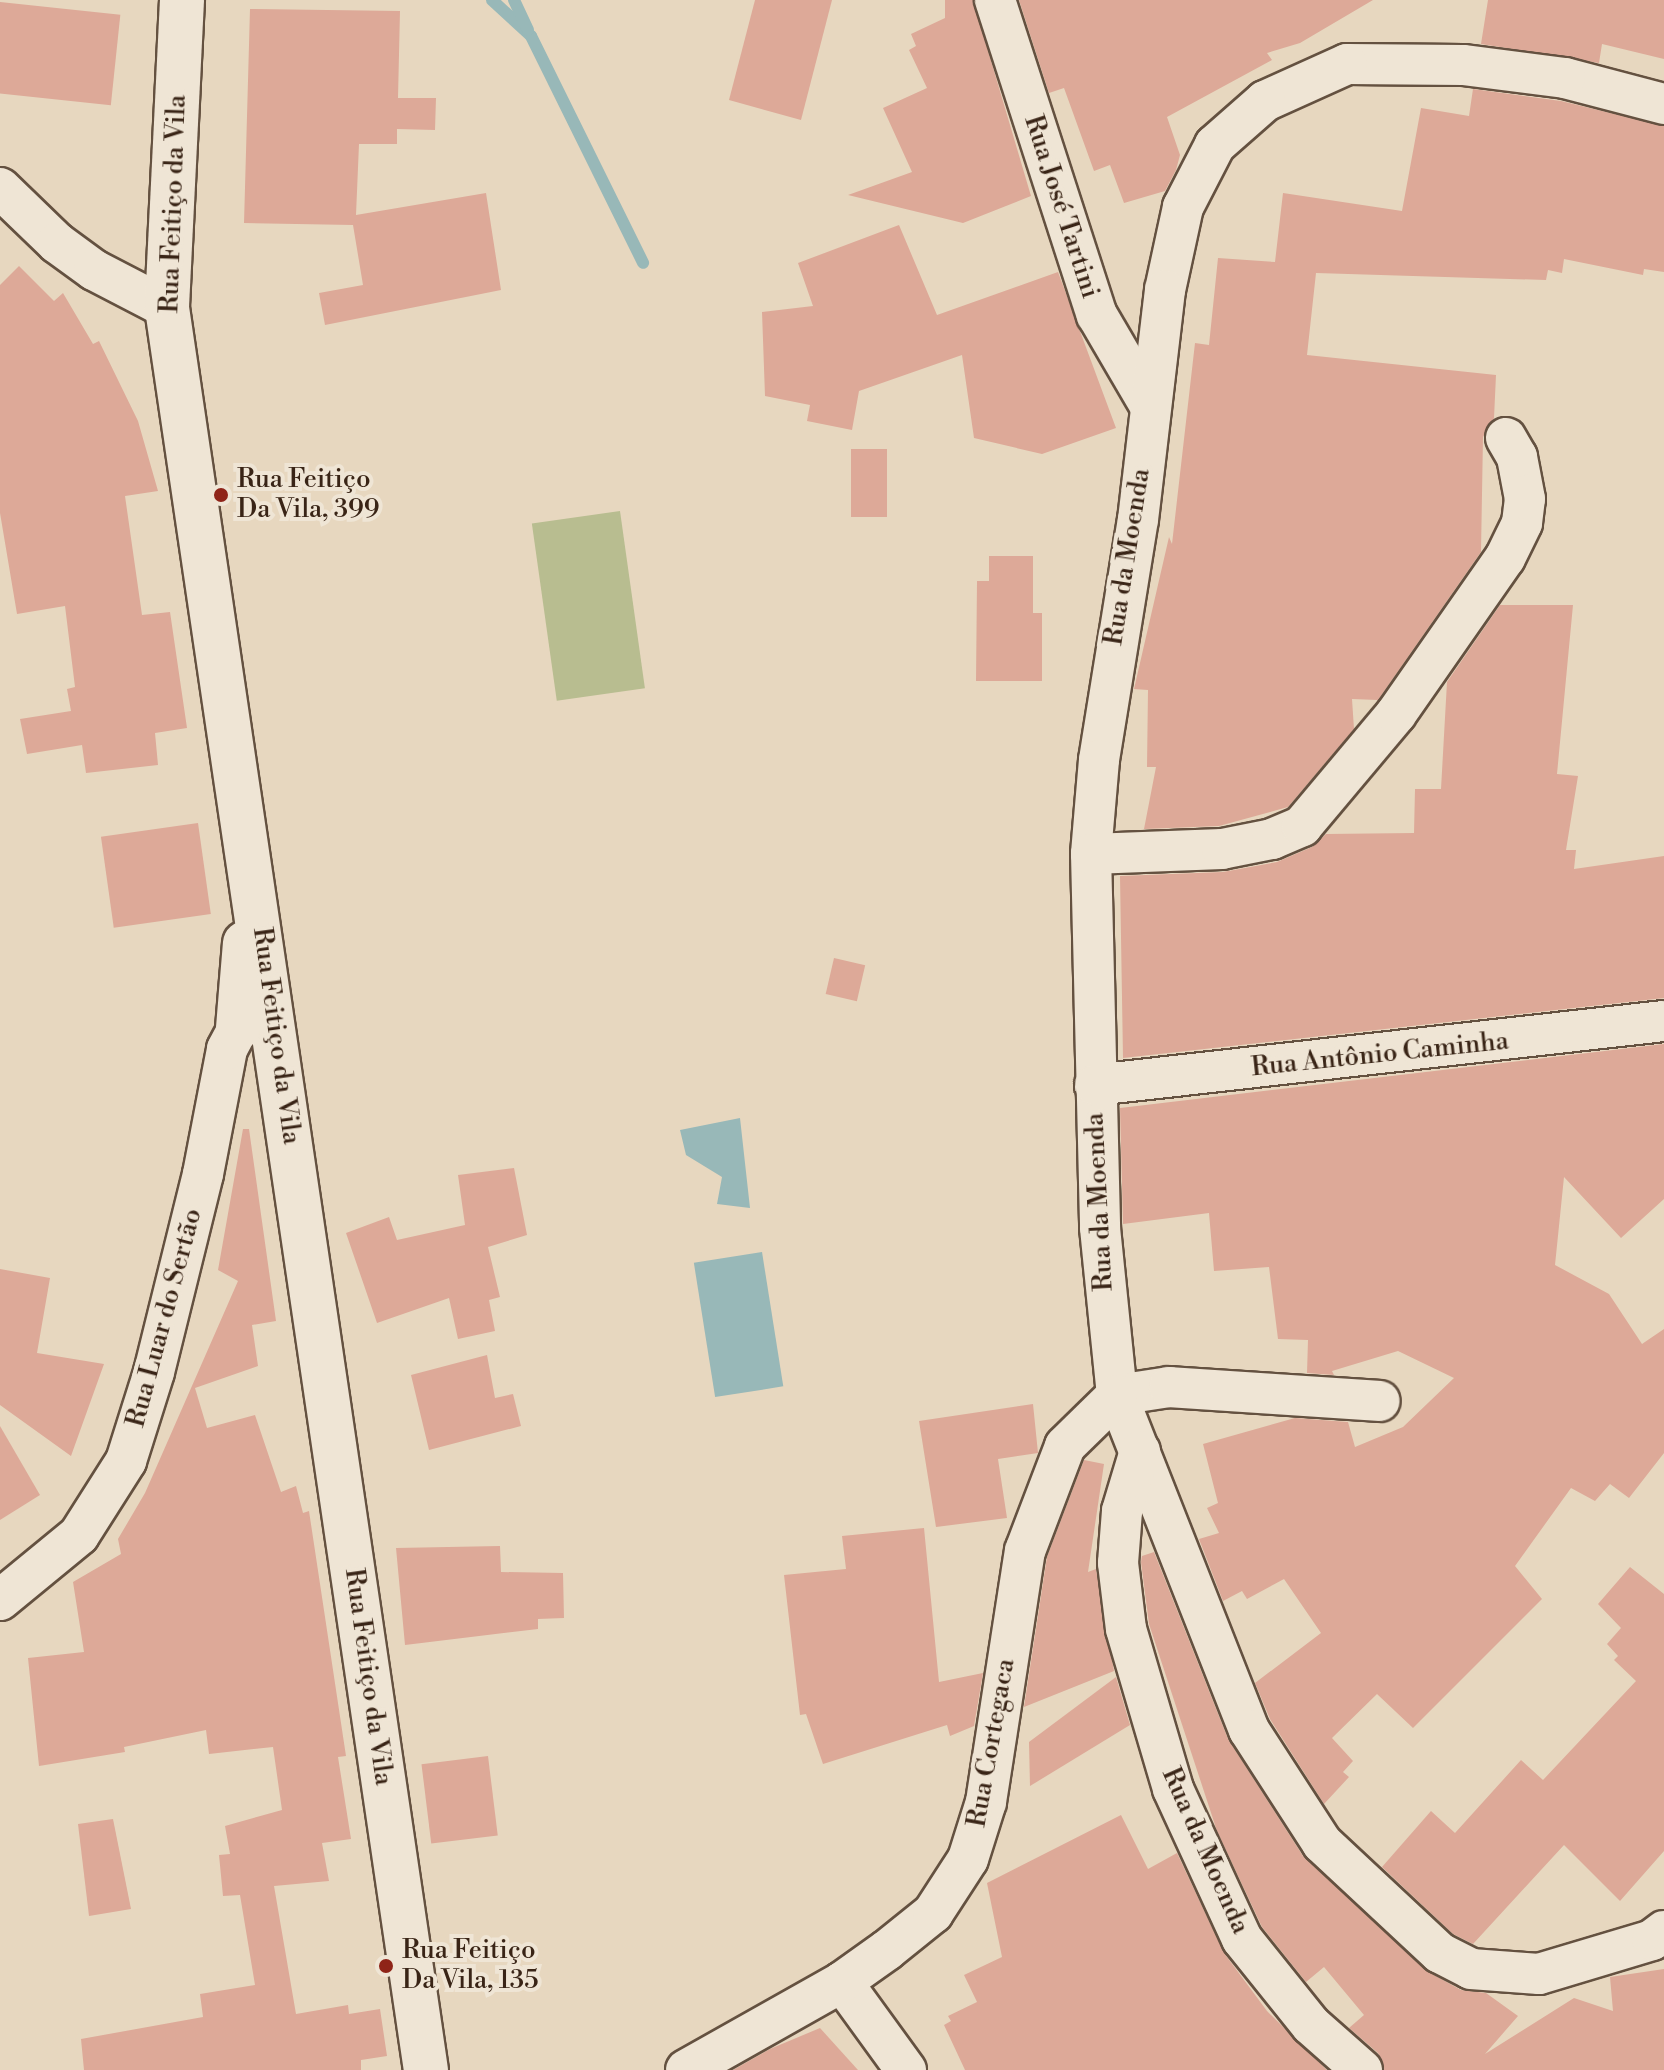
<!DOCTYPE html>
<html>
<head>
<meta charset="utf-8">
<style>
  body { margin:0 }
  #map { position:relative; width:1664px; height:2070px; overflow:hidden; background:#e7d7bf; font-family:"Libre Bodoni",serif }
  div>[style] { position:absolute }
  .green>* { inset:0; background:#b8bd90; transform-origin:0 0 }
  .water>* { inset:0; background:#98b8b8; transform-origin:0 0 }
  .stream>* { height:12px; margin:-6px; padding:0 6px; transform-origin:6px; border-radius:6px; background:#98b8b8 }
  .building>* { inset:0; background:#dda998; transform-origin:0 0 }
  .roads { filter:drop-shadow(2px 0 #645140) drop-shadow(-2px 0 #645140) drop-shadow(0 2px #645140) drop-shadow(0 -2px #645140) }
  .street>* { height:40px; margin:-20px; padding:0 20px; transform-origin:20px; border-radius:20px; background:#efe5d5 }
  .secondary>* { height:44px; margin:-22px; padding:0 22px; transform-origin:22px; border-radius:22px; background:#efe5d5 }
  .dots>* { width:22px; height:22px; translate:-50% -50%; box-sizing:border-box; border:4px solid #efe5d5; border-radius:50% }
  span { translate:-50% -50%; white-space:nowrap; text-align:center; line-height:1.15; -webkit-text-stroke:8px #efe5d5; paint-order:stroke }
  .street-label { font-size:26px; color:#392416 }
  .poi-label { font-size:26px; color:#392416 }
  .left { translate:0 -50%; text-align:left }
</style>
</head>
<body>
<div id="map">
  <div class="green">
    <i style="left:620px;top:511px;width:179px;height:89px;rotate:82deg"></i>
  </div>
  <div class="water">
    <i style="clip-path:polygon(740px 1118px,750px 1208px,717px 1204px,722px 1177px,686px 1155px,680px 1130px)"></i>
    <i style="left:762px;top:1252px;width:136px;height:69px;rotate:81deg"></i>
  </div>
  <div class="stream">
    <i style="left:492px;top:0;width:53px;rotate:42.7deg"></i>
    <i style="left:531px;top:36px;width:253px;rotate:63.7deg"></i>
    <i style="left:514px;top:0;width:33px;rotate:65deg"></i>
  </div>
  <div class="building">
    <i style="clip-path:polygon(755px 0,832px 0,801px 120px,729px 100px)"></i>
    <i style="clip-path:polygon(945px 0,973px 0,1031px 196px,963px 223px,848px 195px,912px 172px,883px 108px,927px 88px,909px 50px,916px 46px,911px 34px,945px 18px)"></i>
    <i style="clip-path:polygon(1019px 0,1373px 0,1300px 43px,1267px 53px,1272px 60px,1167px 117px,1180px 155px,1176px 170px,1165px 191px,1124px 203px,1110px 165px,1094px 171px,1064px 88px,1049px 93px)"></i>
    <i style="clip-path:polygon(1488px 0,1664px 0,1664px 59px,1602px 44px,1599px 63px,1481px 44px)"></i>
    <i style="left:0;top:2px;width:121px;height:91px;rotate:6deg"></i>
    <i style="clip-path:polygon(250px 9px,400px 11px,398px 98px,436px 98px,435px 130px,397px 129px,397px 144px,359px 144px,356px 215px,486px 193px,501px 290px,325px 325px,319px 293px,363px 285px,353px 225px,244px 223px)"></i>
    <i style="clip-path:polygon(1473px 89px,1561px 101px,1664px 126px,1664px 272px,1644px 269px,1643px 275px,1564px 259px,1562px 273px,1548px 270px,1546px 280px,1316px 273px,1307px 355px,1496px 375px,1494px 418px,1483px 437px,1481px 552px,1378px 700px,1352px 699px,1354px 729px,1288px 807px,1219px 826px,1144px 829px,1156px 767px,1147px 767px,1148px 690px,1134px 689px,1169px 537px,1172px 544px,1195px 343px,1209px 345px,1218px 258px,1275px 262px,1283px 193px,1402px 211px,1421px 108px,1469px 116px)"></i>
    <i style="clip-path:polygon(899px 225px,937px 315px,1058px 272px,1116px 428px,1042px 454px,974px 438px,962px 355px,859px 391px,852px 430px,807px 421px,810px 405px,765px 396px,762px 312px,813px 306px,798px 263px)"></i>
    <i style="clip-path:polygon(19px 266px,54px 301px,63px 293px,93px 344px,99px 341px,138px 421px,158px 491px,125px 496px,142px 615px,170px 612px,187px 728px,155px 733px,158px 765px,86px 773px,82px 745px,27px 754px,20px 719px,71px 711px,67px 689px,75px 687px,65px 606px,17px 614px,0 513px,0 285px)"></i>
    <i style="left:851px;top:449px;width:36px;height:68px"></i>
    <i style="clip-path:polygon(989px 556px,1033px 556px,1033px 613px,1042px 613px,1042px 681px,976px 681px,977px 581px,989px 581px)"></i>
    <i style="clip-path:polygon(1500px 605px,1573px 605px,1557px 774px,1578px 776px,1566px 850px,1576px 850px,1574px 869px,1664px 856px,1664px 998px,1123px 1058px,1120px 876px,1223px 872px,1277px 862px,1312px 847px,1326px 834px,1414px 833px,1415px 789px,1441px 789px,1447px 682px)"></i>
    <i style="left:198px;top:823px;width:92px;height:98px;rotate:82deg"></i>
    <i style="left:834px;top:958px;width:32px;height:37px;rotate:13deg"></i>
    <i style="clip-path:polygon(1664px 1044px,1664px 1199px,1621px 1238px,1564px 1177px,1555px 1265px,1609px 1294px,1642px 1344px,1664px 1329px,1664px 1453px,1629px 1498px,1610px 1484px,1595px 1501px,1571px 1488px,1515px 1566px,1542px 1599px,1413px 1728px,1377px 1694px,1332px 1738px,1353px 1761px,1343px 1772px,1349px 1777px,1324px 1804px,1270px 1719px,1255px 1683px,1321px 1633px,1284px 1579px,1247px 1599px,1242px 1591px,1223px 1601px,1199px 1539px,1219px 1533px,1207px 1508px,1218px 1503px,1203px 1444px,1295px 1418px,1348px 1422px,1355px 1447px,1403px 1427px,1454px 1378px,1398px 1351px,1332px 1371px,1334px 1375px,1307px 1373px,1308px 1340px,1278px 1339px,1269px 1267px,1214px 1271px,1209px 1213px,1123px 1224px,1120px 1108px)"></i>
    <i style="clip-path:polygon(243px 1129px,249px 1129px,276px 1321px,252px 1325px,258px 1366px,195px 1388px,207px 1428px,255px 1415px,281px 1492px,296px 1486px,303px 1513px,309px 1511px,346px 1756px,338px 1757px,351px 1839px,322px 1843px,329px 1881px,274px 1886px,296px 2014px,348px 2005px,349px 2014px,380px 2009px,387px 2056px,361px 2060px,361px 2070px,84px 2070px,81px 2039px,203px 2017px,200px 1994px,255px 1985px,240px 1895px,223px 1896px,219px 1855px,230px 1854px,225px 1826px,282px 1810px,273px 1747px,209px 1754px,206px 1730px,124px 1747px,125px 1752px,39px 1766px,28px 1658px,84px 1652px,73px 1582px,121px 1554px,118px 1539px,145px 1493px,238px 1281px,218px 1270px)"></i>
    <i style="clip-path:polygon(514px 1168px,527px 1235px,488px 1247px,500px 1297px,489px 1300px,495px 1331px,458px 1339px,449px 1298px,377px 1323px,346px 1233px,389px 1217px,397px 1240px,465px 1225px,458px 1175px)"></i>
    <i style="clip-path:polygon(0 1269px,50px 1278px,37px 1353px,104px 1364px,71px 1456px,0 1405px)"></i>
    <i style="clip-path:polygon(487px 1355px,495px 1398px,513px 1394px,521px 1426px,429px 1450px,411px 1375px)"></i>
    <i style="clip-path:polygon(1033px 1404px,1038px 1453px,998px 1459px,1007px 1518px,936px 1527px,919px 1421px)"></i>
    <i style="clip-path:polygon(0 1426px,40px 1495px,0 1520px)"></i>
    <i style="clip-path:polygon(1084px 1460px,1104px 1464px,1088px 1572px,1096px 1569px,1114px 1671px,1024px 1707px,1047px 1557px)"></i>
    <i style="clip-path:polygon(924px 1528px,939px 1682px,983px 1673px,974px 1726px,950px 1736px,947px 1725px,823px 1764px,806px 1714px,800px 1715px,784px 1575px,846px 1569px,842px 1536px)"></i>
    <i style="clip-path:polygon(500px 1546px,501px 1572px,563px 1573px,564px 1618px,538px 1619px,538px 1629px,405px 1645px,396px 1548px)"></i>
    <i style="clip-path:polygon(1154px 1552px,1228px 1739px,1303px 1856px,1425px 1970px,1461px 1990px,1486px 1993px,1518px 2016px,1485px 2054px,1574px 1998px,1613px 2011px,1610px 1977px,1664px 1969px,1664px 2070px,1384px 2070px,1378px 2053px,1349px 2028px,1364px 2015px,1324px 1967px,1306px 1982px,1262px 1927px,1217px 1831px,1149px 1624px,1141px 1562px,1142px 1556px)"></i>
    <i style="clip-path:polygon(1630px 1567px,1664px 1594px,1664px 1851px,1620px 1901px,1564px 1845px,1473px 1944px,1453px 1934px,1382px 1867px,1431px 1811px,1455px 1833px,1521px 1760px,1543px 1780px,1636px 1681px,1614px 1660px,1618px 1656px,1607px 1644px,1621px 1628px,1598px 1604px)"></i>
    <i style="clip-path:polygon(1116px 1677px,1130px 1725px,1030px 1786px,1029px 1742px)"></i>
    <i style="left:488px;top:1756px;width:80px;height:67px;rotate:83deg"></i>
    <i style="clip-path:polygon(1121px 1815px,1148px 1869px,1177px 1853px,1224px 1953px,1267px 2011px,1327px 2070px,965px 2070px,944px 2025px,951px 2021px,948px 2016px,977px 2002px,964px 1975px,1002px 1957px,987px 1883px)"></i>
    <i style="clip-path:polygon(113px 1819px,131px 1909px,89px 1916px,78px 1824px)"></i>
    <i style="clip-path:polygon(820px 2028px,858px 2070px,733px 2070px,770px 2049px)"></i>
  </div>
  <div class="roads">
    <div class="street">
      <i style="left:995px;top:0;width:331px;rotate:72.1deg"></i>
      <i style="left:1097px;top:315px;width:103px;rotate:59.7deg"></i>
      <i style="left:1664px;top:104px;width:102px;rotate:-165.3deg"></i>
      <i style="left:1565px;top:78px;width:103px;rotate:-172.7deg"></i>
      <i style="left:1463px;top:65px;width:116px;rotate:-179.5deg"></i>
      <i style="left:1347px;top:64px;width:90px;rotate:155.7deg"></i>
      <i style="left:1265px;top:101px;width:67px;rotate:138.7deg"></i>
      <i style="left:1215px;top:145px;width:70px;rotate:117.3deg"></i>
      <i style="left:1183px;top:207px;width:85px;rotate:102.2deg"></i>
      <i style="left:1165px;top:290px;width:231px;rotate:96.7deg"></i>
      <i style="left:1138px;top:519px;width:244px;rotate:99.2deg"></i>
      <i style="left:1099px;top:760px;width:94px;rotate:94.9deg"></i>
      <i style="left:1091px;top:854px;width:374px;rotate:88.6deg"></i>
      <i style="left:1100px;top:1228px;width:168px;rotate:84.2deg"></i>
      <i style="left:1117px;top:1395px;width:360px;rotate:68.5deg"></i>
      <i style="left:1249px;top:1730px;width:135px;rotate:57.1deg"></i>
      <i style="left:1322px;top:1843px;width:161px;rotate:43deg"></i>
      <i style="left:1440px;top:1953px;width:35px;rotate:27deg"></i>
      <i style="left:1471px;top:1969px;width:68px;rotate:4.2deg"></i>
      <i style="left:1539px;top:1974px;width:118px;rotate:-16.7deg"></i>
      <i style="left:1652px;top:1940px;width:15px;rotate:-37deg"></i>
      <i style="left:0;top:188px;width:79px;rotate:44deg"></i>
      <i style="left:57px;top:243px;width:46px;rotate:36.1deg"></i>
      <i style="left:94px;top:270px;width:82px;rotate:27.5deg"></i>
      <i style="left:1091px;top:854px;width:131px;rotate:-2.2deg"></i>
      <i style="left:1222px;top:849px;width:51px;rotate:-11.3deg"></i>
      <i style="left:1272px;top:839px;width:33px;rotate:-23deg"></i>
      <i style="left:1302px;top:826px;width:146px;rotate:-50deg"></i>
      <i style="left:1396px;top:714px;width:190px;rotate:-55.1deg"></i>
      <i style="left:1505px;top:558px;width:39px;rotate:-64deg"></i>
      <i style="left:1522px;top:523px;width:24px;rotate:-83deg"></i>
      <i style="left:1525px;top:499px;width:43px;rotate:-100.8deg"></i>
      <i style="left:1517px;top:457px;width:22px;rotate:-120deg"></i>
      <i style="left:1095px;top:1085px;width:573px;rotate:-6.42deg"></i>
      <i style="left:1117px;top:1395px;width:53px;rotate:-8.7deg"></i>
      <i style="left:1169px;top:1387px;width:211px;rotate:3.8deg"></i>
      <i style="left:1140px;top:1451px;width:63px;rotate:106.7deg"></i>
      <i style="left:1122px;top:1511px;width:52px;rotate:94.4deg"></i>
      <i style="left:1118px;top:1563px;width:66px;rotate:83.1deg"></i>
      <i style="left:1126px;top:1629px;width:167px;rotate:73.6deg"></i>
      <i style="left:1173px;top:1789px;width:165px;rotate:65.3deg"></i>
      <i style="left:1242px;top:1939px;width:110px;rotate:51.3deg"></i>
      <i style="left:1311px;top:2025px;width:68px;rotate:41.4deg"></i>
      <i style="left:0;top:1600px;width:102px;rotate:-39.4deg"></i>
      <i style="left:79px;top:1535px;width:88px;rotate:-57.6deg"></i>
      <i style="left:126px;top:1461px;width:93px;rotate:-72.5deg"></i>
      <i style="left:154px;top:1372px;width:204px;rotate:-76.1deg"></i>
      <i style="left:203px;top:1174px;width:127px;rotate:-79.1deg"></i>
      <i style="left:227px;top:1049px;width:24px;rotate:-62deg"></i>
      <i style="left:238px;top:1028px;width:34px;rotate:-30deg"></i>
      <i style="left:842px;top:1982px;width:109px;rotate:54deg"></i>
      <i style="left:686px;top:2070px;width:179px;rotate:-29.4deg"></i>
      <i style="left:842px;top:1982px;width:55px;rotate:-35.4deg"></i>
      <i style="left:887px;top:1950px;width:59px;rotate:-38.8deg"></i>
      <i style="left:933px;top:1913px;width:64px;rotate:-57.1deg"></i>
      <i style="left:968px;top:1859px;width:60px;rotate:-72.5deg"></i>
      <i style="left:986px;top:1802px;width:254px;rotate:-81.2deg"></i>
      <i style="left:1025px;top:1551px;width:112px;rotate:-69.1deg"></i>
      <i style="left:1065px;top:1446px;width:73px;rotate:-44.4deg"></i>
    </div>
    <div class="secondary">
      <i style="left:182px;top:0;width:308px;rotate:92.8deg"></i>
      <i style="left:167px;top:308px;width:1781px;rotate:81.64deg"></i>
      <i style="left:238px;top:1028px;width:85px;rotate:-85.3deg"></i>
    </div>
  </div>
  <div class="dots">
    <i style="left:221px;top:495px;background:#8f2418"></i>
    <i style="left:386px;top:1966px;background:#8f2418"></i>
  </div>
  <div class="street-label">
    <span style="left:174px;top:204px;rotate:-88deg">Rua Feitiço da Vila</span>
    <span style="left:1061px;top:207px;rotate:72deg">Rua José Tartini</span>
    <span style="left:1128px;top:557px;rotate:-81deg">Rua da Moenda</span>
    <span style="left:276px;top:1036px;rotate:82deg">Rua Feitiço da Vila</span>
    <span style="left:1380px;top:1055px;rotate:-6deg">Rua Antônio Caminha</span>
    <span style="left:1100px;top:1202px;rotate:-93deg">Rua da Moenda</span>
    <span style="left:165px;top:1318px;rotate:-75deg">Rua Luar do Sertão</span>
    <span style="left:368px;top:1677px;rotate:82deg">Rua Feitiço da Vila</span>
    <span style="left:992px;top:1743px;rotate:-80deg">Rua Cortegaca</span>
    <span style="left:1205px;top:1851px;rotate:66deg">Rua da Moenda</span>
  </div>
  <div class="poi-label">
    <span class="left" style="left:237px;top:495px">Rua Feitiço<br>Da Vila, 399</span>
    <span class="left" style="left:402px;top:1966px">Rua Feitiço<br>Da Vila, 135</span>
  </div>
</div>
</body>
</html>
